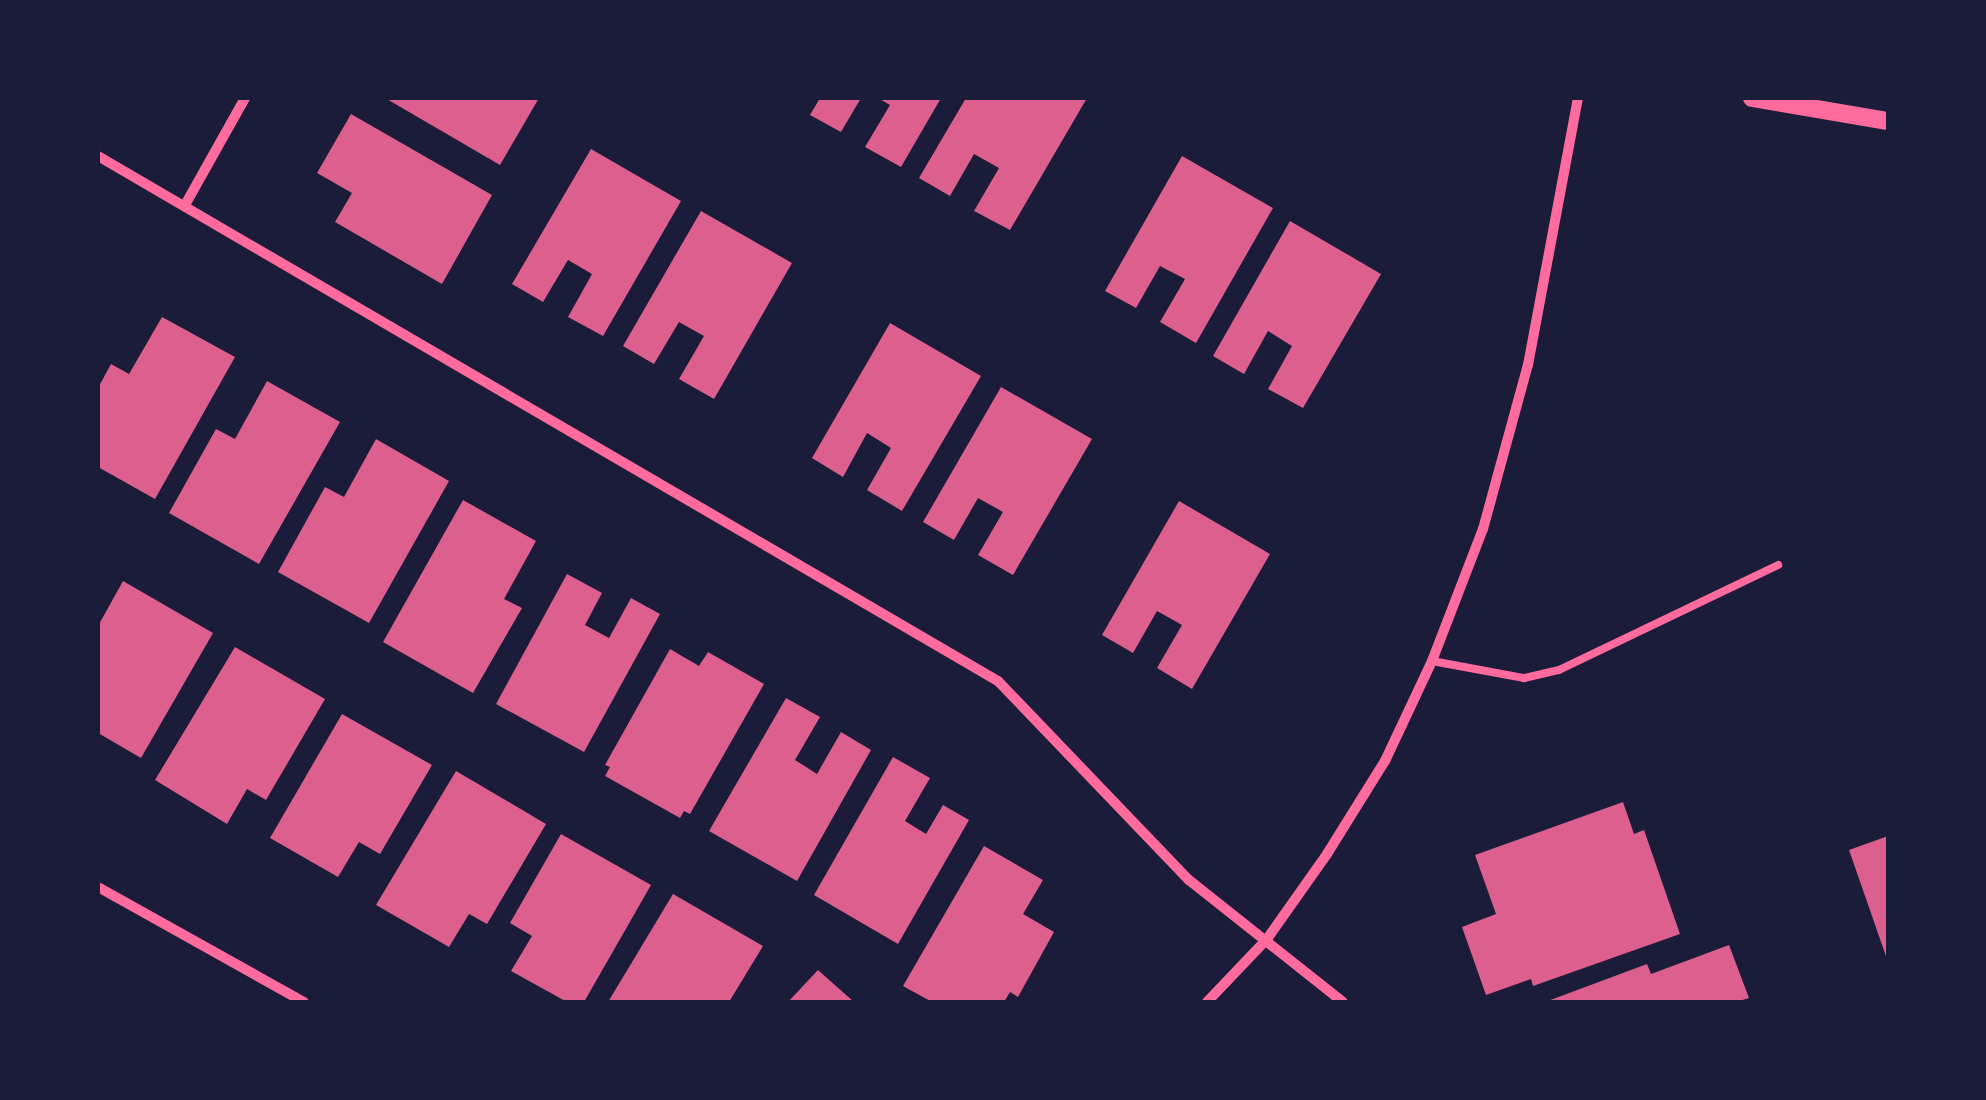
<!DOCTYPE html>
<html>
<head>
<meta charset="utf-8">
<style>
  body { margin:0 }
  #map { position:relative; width:1986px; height:1100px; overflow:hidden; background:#1b1b3a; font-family:Poppins,sans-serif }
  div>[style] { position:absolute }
  .building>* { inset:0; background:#dd5f8e }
  .service>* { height:8px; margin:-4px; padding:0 4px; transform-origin:4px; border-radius:4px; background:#ff6b9d }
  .minor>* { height:10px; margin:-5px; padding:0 5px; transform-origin:5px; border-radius:5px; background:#ff6b9d }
  .tertiary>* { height:18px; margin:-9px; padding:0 9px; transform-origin:9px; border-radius:9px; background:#ff6b9d }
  span { translate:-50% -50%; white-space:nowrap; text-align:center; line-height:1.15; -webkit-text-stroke:8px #1b1b3a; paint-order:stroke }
  .frame { position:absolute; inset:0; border:100px solid #1b1b3a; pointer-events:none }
</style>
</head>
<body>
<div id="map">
  <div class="building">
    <i style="clip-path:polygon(385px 98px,539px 98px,500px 165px)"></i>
    <i style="clip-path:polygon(820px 98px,861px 98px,841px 132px,810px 115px)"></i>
    <i style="clip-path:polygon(878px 98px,941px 98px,901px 167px,865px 147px,890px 105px)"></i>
    <i style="clip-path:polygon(966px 98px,1087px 98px,1010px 230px,974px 211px,999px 168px,974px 154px,950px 196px,919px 178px)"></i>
    <i style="clip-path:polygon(351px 114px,492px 195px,442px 284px,335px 222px,352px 193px,317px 173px)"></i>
    <i style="clip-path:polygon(591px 149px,681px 201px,603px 336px,568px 317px,592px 274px,568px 260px,543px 302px,512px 284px)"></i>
    <i style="clip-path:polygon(1182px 156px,1273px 208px,1196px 343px,1160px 322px,1185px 279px,1160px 266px,1136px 308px,1105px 291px)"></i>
    <i style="clip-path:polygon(701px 211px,792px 263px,714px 399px,679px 379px,704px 336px,679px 322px,654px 364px,623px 346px)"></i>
    <i style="clip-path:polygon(1290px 221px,1381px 274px,1303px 408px,1268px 389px,1292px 346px,1268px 331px,1244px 374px,1213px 356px)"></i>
    <i style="clip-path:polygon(162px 317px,235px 357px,155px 499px,98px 467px,98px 388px,111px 364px,129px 374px)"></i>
    <i style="clip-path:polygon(890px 323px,981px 376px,902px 511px,867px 490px,891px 448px,867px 433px,843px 477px,812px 458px)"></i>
    <i style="clip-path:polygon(267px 381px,340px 422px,259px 564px,169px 513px,216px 429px,235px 439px)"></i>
    <i style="clip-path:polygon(1001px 387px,1092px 439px,1013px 575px,978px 555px,1003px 512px,978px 498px,954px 540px,923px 522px)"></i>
    <i style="clip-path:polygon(376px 439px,449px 481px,369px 623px,278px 572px,325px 487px,344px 497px)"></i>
    <i style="clip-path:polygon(463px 500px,536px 541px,504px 599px,522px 608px,473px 693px,383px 642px)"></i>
    <i style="clip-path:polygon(1179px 501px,1270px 554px,1192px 689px,1157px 668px,1182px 625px,1157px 611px,1133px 653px,1102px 635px)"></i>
    <i style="clip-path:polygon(567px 574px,602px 593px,585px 625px,609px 638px,631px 598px,660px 614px,584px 752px,496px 704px)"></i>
    <i style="clip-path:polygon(123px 581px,213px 633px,141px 758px,98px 733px,98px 626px)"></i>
    <i style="clip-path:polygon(235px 647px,325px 699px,266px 800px,247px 789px,227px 824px,155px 780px)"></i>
    <i style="clip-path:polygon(670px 649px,699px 666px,708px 652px,764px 684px,690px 814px,684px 811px,680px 818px,605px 776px,610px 767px,605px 765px)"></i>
    <i style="clip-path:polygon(786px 698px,820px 717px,795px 760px,817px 774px,841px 732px,871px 750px,797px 881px,709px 831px)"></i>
    <i style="clip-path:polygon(342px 714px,432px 765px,380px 854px,359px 842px,338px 877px,270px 838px)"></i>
    <i style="clip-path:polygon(893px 757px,930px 778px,905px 821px,926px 834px,943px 805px,969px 820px,898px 944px,814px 895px)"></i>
    <i style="clip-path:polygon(456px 771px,546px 824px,487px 924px,469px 914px,449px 947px,376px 905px)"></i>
    <i style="clip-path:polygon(1623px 802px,1634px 834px,1644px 830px,1680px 934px,1533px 986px,1531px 979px,1486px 995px,1462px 927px,1496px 914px,1475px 855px)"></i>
    <i style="clip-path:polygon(561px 834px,651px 885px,584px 1002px,567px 1002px,511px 971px,532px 936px,510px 923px)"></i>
    <i style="clip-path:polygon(1888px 836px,1888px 962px,1849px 850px)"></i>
    <i style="clip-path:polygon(984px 846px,1043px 880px,1023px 914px,1054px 932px,1018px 997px,1010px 992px,1004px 1002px,932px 1002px,903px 986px)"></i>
    <i style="clip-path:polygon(673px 894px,763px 946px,729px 1002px,608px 1002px)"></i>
    <i style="clip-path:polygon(1729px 945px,1749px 998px,1736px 1002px,1545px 1002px,1647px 964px,1651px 974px)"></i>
    <i style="clip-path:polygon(818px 970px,854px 1002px,788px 1002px)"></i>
  </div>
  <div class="service">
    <i style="left:1432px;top:661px;width:94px;rotate:10.5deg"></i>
    <i style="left:1524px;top:678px;width:36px;rotate:-13deg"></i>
    <i style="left:1559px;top:670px;width:243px;rotate:-25.6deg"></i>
  </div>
  <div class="minor">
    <i style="left:98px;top:156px;width:1042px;rotate:30.26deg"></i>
    <i style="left:998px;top:681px;width:276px;rotate:46.2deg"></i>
    <i style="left:1189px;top:880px;width:196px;rotate:38.4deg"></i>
    <i style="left:185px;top:205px;width:123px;rotate:-60.7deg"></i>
    <i style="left:98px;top:887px;width:236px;rotate:29.2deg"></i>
    <i style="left:1207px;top:1002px;width:87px;rotate:-46.4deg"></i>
    <i style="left:1267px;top:939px;width:104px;rotate:-54.8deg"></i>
    <i style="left:1327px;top:854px;width:110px;rotate:-58.1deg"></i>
    <i style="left:1385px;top:761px;width:110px;rotate:-64.8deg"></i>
    <i style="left:1432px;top:661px;width:142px;rotate:-68.9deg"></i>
    <i style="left:1483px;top:529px;width:170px;rotate:-74.7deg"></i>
    <i style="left:1528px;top:365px;width:272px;rotate:-79.4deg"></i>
  </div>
  <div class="tertiary">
    <i style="left:1752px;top:98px;width:138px;rotate:9.6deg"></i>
  </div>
  <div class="frame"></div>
</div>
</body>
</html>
